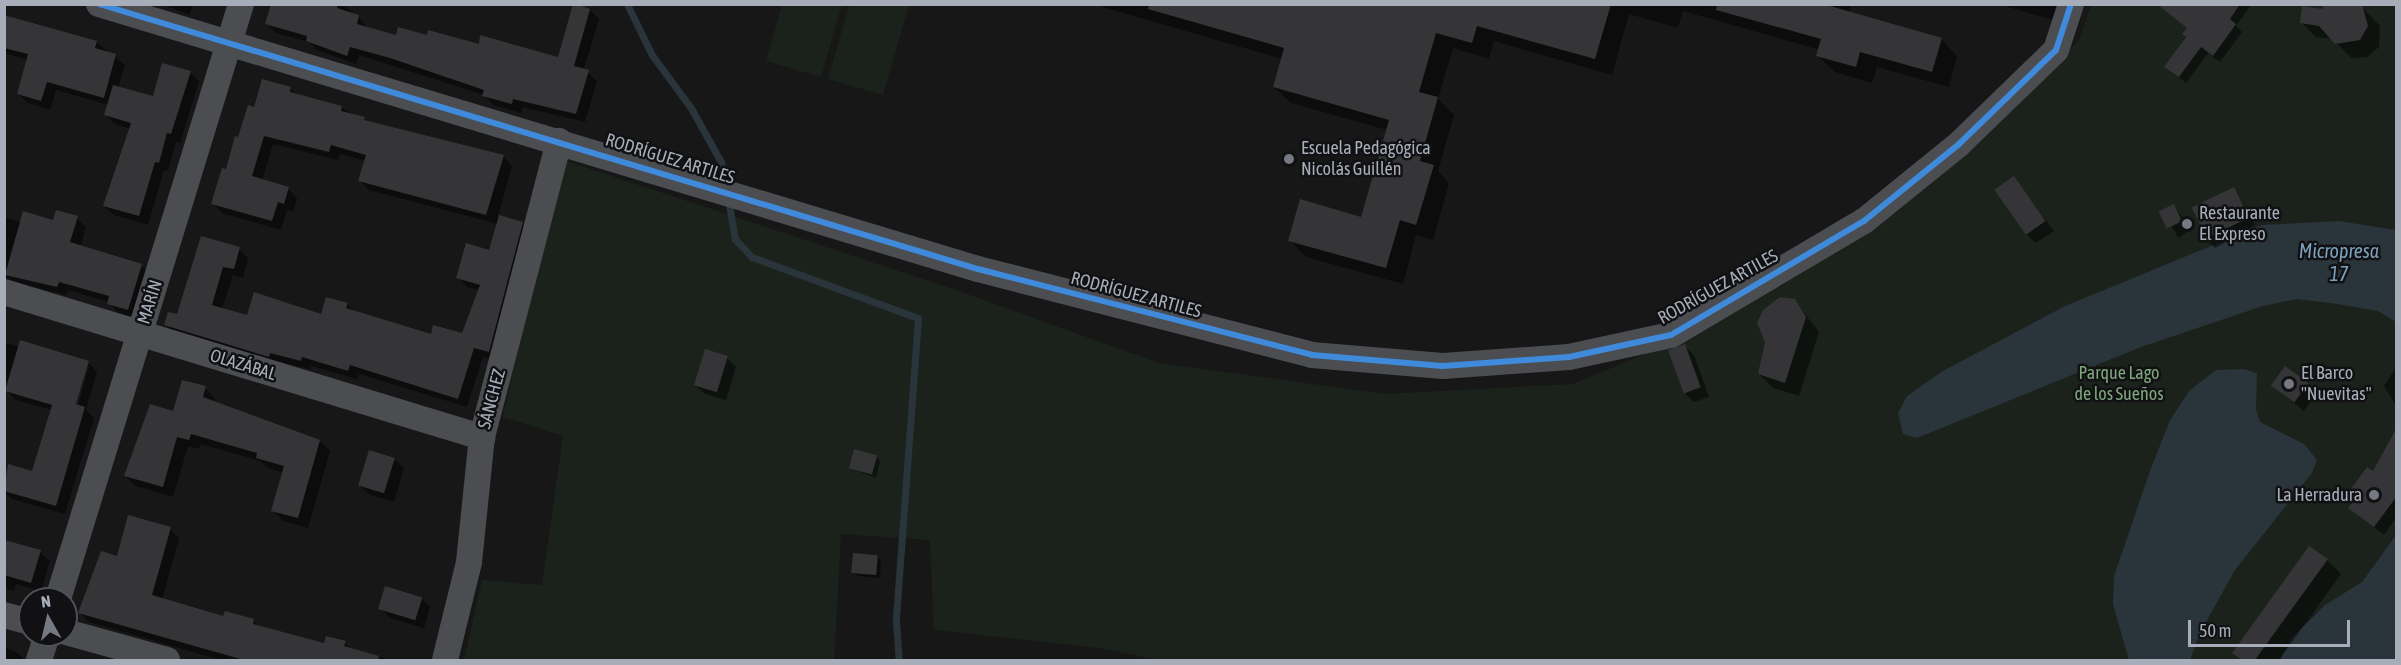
<!DOCTYPE html>
<html>
<head>
<meta charset="utf-8">
<style>
  body { margin:0 }
  #map { position:relative; width:2401px; height:665px; overflow:hidden; background:#171718; font-family:"Asap Condensed",sans-serif }
  div>[style] { position:absolute }
  .green>* { inset:0; background:#1b221b }
  .water>* { inset:0; background:#29343b }
  .shadow>* { inset:0; background:#0007; transform-origin:0 0 }
  .stream>* { height:7px; margin:-3.5px; padding:0 3.5px; transform-origin:3.5px; border-radius:3.5px; background:#29343b }
  .building>* { inset:0; background:#353537; transform-origin:0 0 }
  .street>* { height:26px; margin:-13px; padding:0 13px; transform-origin:13px; border-radius:13px; background:#4b4d51 }
  .cycleway>* { height:6px; margin:-3px; padding:0 3px; transform-origin:3px; border-radius:3px; background:#408adc }
  .dots>* { width:16px; height:16px; translate:-50% -50%; box-sizing:border-box; border:3px solid #111114; border-radius:50% }
  span { translate:-50% -50%; white-space:nowrap; text-align:center; line-height:1.15; -webkit-text-stroke:5px #111114; paint-order:stroke }
  .poi-label { font-size:18px; color:#a7aeba }
  .left { translate:0 -50%; text-align:left }
  .right { translate:-100% -50%; text-align:right }
  .street-label { font-size:18px; color:#a7aeba }
  .park-label { font-size:18px; color:#7da77c }
  .water-label { font-size:20px; color:#7ba0b8; font-style:italic }
  .frame { position:absolute; inset:0; border:6px solid #a7aeba; pointer-events:none }
  .north { position:absolute; left:18px; top:587px; width:60px; height:60px; box-sizing:border-box; background:#111114; border:2px solid #4d5056; border-radius:50%; rotate:352deg; font-size:16px; font-weight:700; line-height:24px; text-align:center; color:#a7aeba }
  .north::after { content:''; display:block; margin:auto; width:21px; height:27px; background:#757981; clip-path:polygon(50% 0,100% 100%,50% 72%,0 100%) }
  .scale { position:absolute; left:2188px; top:620px; width:162px; height:27px; box-sizing:border-box; border:3px solid #a7aeba; border-top:0; padding-left:8px; font-size:18px; line-height:21px; white-space:nowrap; color:#a7aeba; -webkit-text-stroke:4px #111114; paint-order:stroke }
</style>
</head>
<body>
<div id="map">
  <div class="green">
    <i style="clip-path:polygon(782px 5px,842px 5px,821px 77px,766px 61px)"></i>
    <i style="clip-path:polygon(849px 5px,909px 5px,883px 95px,828px 79px)"></i>
    <i style="clip-path:polygon(2091px 5px,2396px 5px,2396px 535px,2362px 582px,2313px 615px,2290px 638px,2280px 660px,1159px 660px,1100px 648px,934px 630px,930px 540px,841px 534px,834px 660px,464px 660px,482px 580px,542px 585px,563px 436px,503px 417px,560px 159px,953px 289px,1159px 363px,1386px 394px,1573px 384px,1645px 354px,1911px 198px,1998px 125px,2079px 40px)"></i>
  </div>
  <div class="water">
    <i style="clip-path:polygon(2339px 221px,2396px 230px,2396px 322px,2378px 311px,2337px 304px,2297px 299px,2263px 306px,2141px 347px,1917px 438px,1903px 434px,1898px 413px,1907px 396px,1943px 371px,2065px 306px,2262px 225px)"></i>
    <i style="clip-path:polygon(2243px 369px,2257px 373px,2256px 409px,2260px 422px,2304px 444px,2317px 460px,2312px 473px,2235px 570px,2200px 633px,2190px 660px,2129px 660px,2113px 604px,2114px 576px,2150px 471px,2170px 420px,2190px 390px,2216px 370px)"></i>
    <i style="clip-path:polygon(2396px 535px,2396px 660px,2280px 660px,2290px 639px,2325px 605px,2362px 582px)"></i>
  </div>
  <div class="shadow">
    <i style="clip-path:polygon(161px 4px,193px 4px,190px 15px)"></i>
    <i style="clip-path:polygon(273px 4px,341px 4px,358px 16px,367px 28px,397px 37px,428px 36px,559px 58px,590px 10px,599px 19px,584px 69px,597px 81px,585px 122px,523px 107px,521px 113px,493px 105px,484px 95px,359px 55px,356px 64px,317px 50px,309px 42px,276px 33px,267px 24px)"></i>
    <i style="clip-path:polygon(1092px 4px,1851px 4px,1849px 13px,1941px 39px,1957px 56px,1949px 87px,1877px 67px,1872px 83px,1835px 72px,1818px 56px,1820px 50px,1683px 11px,1678px 28px,1629px 14px,1612px 75px,1494px 41px,1489px 59px,1453px 48px,1438px 99px,1454px 115px,1438px 171px,1449px 183px,1433px 240px,1416px 235px,1403px 284px,1306px 257px,1290px 240px,1362px 219px,1387px 130px,1291px 103px,1274px 87px,1282px 59px)"></i>
    <i style="clip-path:polygon(1998px 4px,2076px 4px,2070px 25px)"></i>
    <i style="clip-path:polygon(2206px 4px,2252px 4px,2236px 26px,2242px 32px,2220px 62px,2208px 53px,2186px 83px,2166px 67px)"></i>
    <i style="clip-path:polygon(2359px 4px,2380px 26px,2379px 47px,2367px 57px,2351px 58px,2333px 39px,2316px 37px,2302px 23px,2322px 10px)"></i>
    <i style="clip-path:polygon(4px 15px,96px 42px,125px 65px,118px 88px,154px 98px,190px 72px,199px 81px,180px 143px,176px 142px,168px 171px,164px 170px,148px 225px,114px 215px,104px 206px,131px 129px,115px 124px,106px 115px,108px 105px,56px 90px,50px 110px,28px 103px,18px 94px,28px 60px,4px 53px)"></i>
    <i style="clip-path:polygon(290px 88px,297px 96px,342px 108px,369px 123px,503px 156px,512px 166px,498px 216px,522px 223px,531px 232px,498px 361px,483px 357px,467px 407px,359px 374px,357px 379px,311px 366px,310px 369px,279px 362px,278px 365px,175px 334px,165px 324px,178px 316px,239px 249px,248px 258px,243px 278px,233px 275px,222px 309px,248px 317px,322px 316px,347px 304px,355px 313px,432px 336px,463px 335px,479px 290px,467px 287px,458px 278px,490px 252px,498px 224px,369px 190px,360px 181px,365px 161px,340px 154px,338px 160px,273px 144px,262px 181px,288px 188px,297px 198px,293px 212px,287px 210px,281px 230px,222px 213px,213px 203px,255px 109px)"></i>
    <i style="clip-path:polygon(2014px 178px,2054px 231px,2036px 243px,2026px 234px)"></i>
    <i style="clip-path:polygon(2234px 189px,2255px 225px,2215px 248px,2208px 241px)"></i>
    <i style="left:2174px;top:205px;width:30px;height:14px;rotate:57deg"></i>
    <i style="clip-path:polygon(4px 217px,21px 222px,77px 218px,86px 227px,80px 247px,141px 265px,150px 274px,137px 318px,118px 313px,109px 302px,68px 290px,66px 295px,4px 280px)"></i>
    <i style="clip-path:polygon(1794px 300px,1819px 332px,1799px 396px,1773px 388px,1759px 374px,1767px 342px)"></i>
    <i style="clip-path:polygon(evenodd,4px 343px,88px 362px,97px 372px,86px 410px,94px 418px,65px 514px,12px 499px,4px 492px,9px 465px,33px 472px,52px 410px,16px 400px,7px 391px,4px 343px,86px 366px,89px 366px,76px 412px,73px 411px,86px 366px)"></i>
    <i style="clip-path:polygon(1685px 346px,1694px 355px,1709px 397px,1694px 402px,1684px 393px)"></i>
    <i style="clip-path:polygon(727px 358px,736px 367px,726px 400px,705px 394px,695px 385px)"></i>
    <i style="clip-path:polygon(2396px 367px,2396px 406px,2384px 386px)"></i>
    <i style="clip-path:polygon(2307px 384px,2316px 393px,2304px 411px,2273px 386px)"></i>
    <i style="clip-path:polygon(205px 388px,215px 398px,214px 403px,320px 441px,330px 451px,308px 528px,283px 521px,273px 510px,284px 473px,268px 468px,260px 461px,201px 444px,199px 449px,188px 446px,173px 497px,136px 486px,125px 476px,174px 413px)"></i>
    <i style="clip-path:polygon(2396px 454px,2396px 518px,2384px 535px,2350px 508px,2357px 499px,2350px 492px)"></i>
    <i style="clip-path:polygon(876px 457px,880px 461px,876px 478px,850px 468px)"></i>
    <i style="clip-path:polygon(394px 459px,404px 468px,394px 502px,370px 495px,360px 486px)"></i>
    <i style="clip-path:polygon(170px 529px,179px 538px,162px 600px,224px 618px,253px 621px,260px 627px,325px 645px,345px 643px,352px 649px,391px 660px,221px 660px,89px 622px,79px 612px,118px 558px)"></i>
    <i style="clip-path:polygon(4px 541px,40px 552px,50px 561px,41px 591px,16px 584px,14px 591px,4px 588px)"></i>
    <i style="clip-path:polygon(877px 556px,881px 561px,880px 578px,858px 576px,853px 572px)"></i>
    <i style="clip-path:polygon(2327px 560px,2341px 574px,2279px 660px,2241px 660px,2234px 653px)"></i>
    <i style="clip-path:polygon(421px 598px,430px 607px,424px 628px,390px 618px,381px 608px)"></i>
    <i style="clip-path:polygon(4px 648px,15px 651px,25px 660px,4px 660px)"></i>
  </div>
  <div class="stream">
    <i style="left:627px;top:4px;width:57px;rotate:63.9deg"></i>
    <i style="left:652px;top:55px;width:66px;rotate:53.7deg"></i>
    <i style="left:691px;top:108px;width:62px;rotate:60.9deg"></i>
    <i style="left:721px;top:162px;width:26px;rotate:79deg"></i>
    <i style="left:728px;top:199px;width:41px;rotate:80.1deg"></i>
    <i style="left:735px;top:239px;width:25px;rotate:47deg"></i>
    <i style="left:752px;top:257px;width:177px;rotate:20.2deg"></i>
    <i style="left:918px;top:318px;width:304px;rotate:94.2deg"></i>
    <i style="left:896px;top:621px;width:39px;rotate:86deg"></i>
  </div>
  <div class="building">
    <i style="clip-path:polygon(271px 4px,338px 4px,337px 8px,359px 15px,357px 24px,396px 35px,398px 27px,427px 35px,428px 30px,479px 44px,480px 35px,558px 57px,573px 4px,576px 4px,590px 9px,574px 66px,589px 70px,576px 114px,513px 99px,512px 104px,482px 96px,484px 90px,390px 58px,350px 47px,347px 56px,306px 41px,307px 36px,265px 24px)"></i>
    <i style="clip-path:polygon(1149px 4px,1611px 4px,1595px 59px,1477px 26px,1472px 43px,1436px 33px,1419px 92px,1438px 97px,1420px 161px,1434px 165px,1416px 225px,1400px 220px,1386px 268px,1288px 241px,1300px 199px,1361px 217px,1389px 120px,1273px 87px,1284px 48px,1148px 9px)"></i>
    <i style="clip-path:polygon(1717px 4px,1823px 4px,1942px 38px,1932px 72px,1860px 52px,1856px 67px,1816px 56px,1821px 39px,1716px 10px)"></i>
    <i style="clip-path:polygon(2157px 4px,2240px 4px,2230px 19px,2236px 24px,2213px 56px,2201px 47px,2179px 77px,2164px 67px,2186px 37px,2182px 34px,2187px 28px)"></i>
    <i style="clip-path:polygon(2325px 4px,2362px 4px,2368px 26px,2360px 40px,2335px 44px,2319px 26px,2300px 23px,2302px 6px,2322px 9px)"></i>
    <i style="clip-path:polygon(4px 15px,97px 41px,95px 48px,116px 54px,104px 98px,47px 82px,41px 101px,17px 94px,28px 54px,4px 48px)"></i>
    <i style="clip-path:polygon(162px 63px,191px 71px,171px 134px,167px 133px,159px 163px,155px 162px,139px 216px,103px 206px,131px 123px,104px 115px,113px 85px,153px 96px)"></i>
    <i style="clip-path:polygon(262px 79px,291px 87px,290px 92px,342px 106px,341px 111px,365px 117px,364px 120px,504px 155px,486px 215px,358px 181px,366px 155px,331px 145px,329px 152px,264px 136px,252px 176px,289px 187px,284px 204px,278px 202px,272px 221px,211px 204px,222px 168px,226px 169px,235px 136px,238px 137px,248px 105px,254px 107px)"></i>
    <i style="left:2014px;top:176px;width:55px;height:24px;rotate:55deg"></i>
    <i style="left:2234px;top:187px;width:34px;height:47px;rotate:64deg"></i>
    <i style="left:2174px;top:204px;width:19px;height:17px;rotate:65deg"></i>
    <i style="clip-path:polygon(56px 210px,78px 216px,70px 242px,142px 264px,128px 310px,107px 304px,109px 296px,59px 282px,57px 287px,5px 275px,23px 211px,53px 220px)"></i>
    <i style="clip-path:polygon(499px 215px,523px 222px,489px 352px,474px 348px,458px 399px,350px 365px,348px 371px,302px 357px,301px 361px,270px 353px,269px 357px,164px 325px,168px 312px,177px 314px,201px 236px,240px 247px,234px 269px,223px 267px,212px 305px,247px 315px,254px 292px,321px 314px,326px 297px,348px 303px,346px 308px,431px 334px,433px 325px,462px 333px,480px 285px,456px 278px,466px 243px,489px 250px)"></i>
    <i style="clip-path:polygon(1780px 297px,1795px 299px,1806px 317px,1785px 383px,1758px 374px,1765px 342px,1757px 323px,1763px 310px)"></i>
    <i style="clip-path:polygon(20px 340px,89px 361px,76px 404px,85px 407px,56px 506px,4px 491px,8px 464px,32px 471px,52px 405px,5px 391px)"></i>
    <i style="left:1685px;top:344px;width:46px;height:18px;rotate:70deg"></i>
    <i style="left:705px;top:349px;width:24px;height:38px;rotate:17deg"></i>
    <i style="left:2285px;top:366px;width:29px;height:24px;rotate:36deg"></i>
    <i style="clip-path:polygon(182px 380px,206px 386px,203px 397px,320px 440px,298px 518px,271px 511px,284px 466px,256px 458px,257px 453px,191px 434px,189px 440px,177px 437px,163px 487px,124px 476px,150px 404px,173px 411px)"></i>
    <i style="clip-path:polygon(2397px 427px,2397px 496px,2374px 527px,2348px 508px,2356px 498px,2348px 493px,2367px 467px,2373px 471px)"></i>
    <i style="left:854px;top:449px;width:24px;height:20px;rotate:15deg"></i>
    <i style="left:369px;top:450px;width:27px;height:37px;rotate:17deg"></i>
    <i style="clip-path:polygon(128px 515px,171px 527px,152px 595px,223px 616px,225px 611px,254px 619px,253px 624px,324px 643px,326px 636px,346px 641px,344px 646px,379px 656px,378px 660px,244px 660px,78px 613px,101px 551px,117px 556px)"></i>
    <i style="clip-path:polygon(4px 540px,41px 550px,31px 583px,4px 575px)"></i>
    <i style="clip-path:polygon(2309px 546px,2328px 559px,2255px 660px,2242px 660px,2232px 653px)"></i>
    <i style="left:853px;top:553px;width:25px;height:20px;rotate:5deg"></i>
    <i style="left:385px;top:586px;width:39px;height:24px;rotate:17deg"></i>
  </div>
  <div class="street">
    <i style="left:99px;top:4px;width:918px;rotate:16.78deg"></i>
    <i style="left:978px;top:269px;width:345px;rotate:14.4deg"></i>
    <i style="left:1312px;top:355px;width:131px;rotate:4.8deg"></i>
    <i style="left:1443px;top:366px;width:126px;rotate:-4.1deg"></i>
    <i style="left:1569px;top:357px;width:104px;rotate:-12.2deg"></i>
    <i style="left:1671px;top:335px;width:224px;rotate:-30.6deg"></i>
    <i style="left:1864px;top:221px;width:121px;rotate:-39deg"></i>
    <i style="left:1958px;top:145px;width:136px;rotate:-44.1deg"></i>
    <i style="left:2056px;top:50px;width:48px;rotate:-71.9deg"></i>
    <i style="left:4px;top:292px;width:500px;rotate:16.9deg"></i>
    <i style="left:58px;top:599px;width:623px;rotate:-72.9deg"></i>
    <i style="left:4px;top:615px;width:27px;rotate:15deg"></i>
    <i style="left:66px;top:632px;width:105px;rotate:15.5deg"></i>
    <i style="left:39px;top:660px;width:26px;rotate:-72deg"></i>
    <i style="left:445px;top:660px;width:101px;rotate:-76.2deg"></i>
    <i style="left:469px;top:562px;width:126px;rotate:-84.1deg"></i>
    <i style="left:482px;top:437px;width:306px;rotate:-75.4deg"></i>
  </div>
  <div class="cycleway">
    <i style="left:99px;top:4px;width:918px;rotate:16.78deg"></i>
    <i style="left:978px;top:269px;width:345px;rotate:14.4deg"></i>
    <i style="left:1312px;top:355px;width:131px;rotate:4.8deg"></i>
    <i style="left:1443px;top:366px;width:126px;rotate:-4.1deg"></i>
    <i style="left:1569px;top:357px;width:104px;rotate:-12.2deg"></i>
    <i style="left:1671px;top:335px;width:224px;rotate:-30.6deg"></i>
    <i style="left:1864px;top:221px;width:121px;rotate:-39deg"></i>
    <i style="left:1958px;top:145px;width:136px;rotate:-44.1deg"></i>
    <i style="left:2056px;top:50px;width:48px;rotate:-71.9deg"></i>
  </div>
  <div class="dots">
    <i style="left:1289px;top:159px;background:#757981"></i>
    <i style="left:2187px;top:224px;background:#757981"></i>
    <i style="left:2289px;top:384px;background:#757981"></i>
    <i style="left:2374px;top:495px;background:#757981"></i>
  </div>
  <div class="poi-label">
    <span class="left" style="left:1301px;top:159px">Escuela Pedagógica<br>Nicolás Guillén</span>
    <span class="left" style="left:2199px;top:224px">Restaurante<br>El Expreso</span>
    <span class="left" style="left:2301px;top:384px">El Barco<br>"Nuevitas"</span>
    <span class="right" style="left:2362px;top:495px">La Herradura</span>
  </div>
  <div class="street-label">
    <span style="left:670px;top:159px;rotate:17deg">RODRÍGUEZ ARTILES</span>
    <span style="left:1718px;top:287px;rotate:-29deg">RODRÍGUEZ ARTILES</span>
    <span style="left:1136px;top:295px;rotate:15deg">RODRÍGUEZ ARTILES</span>
    <span style="left:150px;top:302px;rotate:-73deg">MARÍN</span>
    <span style="left:243px;top:365px;rotate:17deg">OLAZÁBAL</span>
    <span style="left:492px;top:399px;rotate:-75deg">SÁNCHEZ</span>
  </div>
  <div class="park-label">
    <span style="left:2119px;top:384px">Parque Lago<br>de los Sueños</span>
  </div>
  <div class="water-label">
    <span style="left:2339px;top:262px">Micropresa<br>17</span>
  </div>
  <div class="frame"></div>
  <div class="north">N</div>
  <div class="scale">50 m</div>
</div>
</body>
</html>
